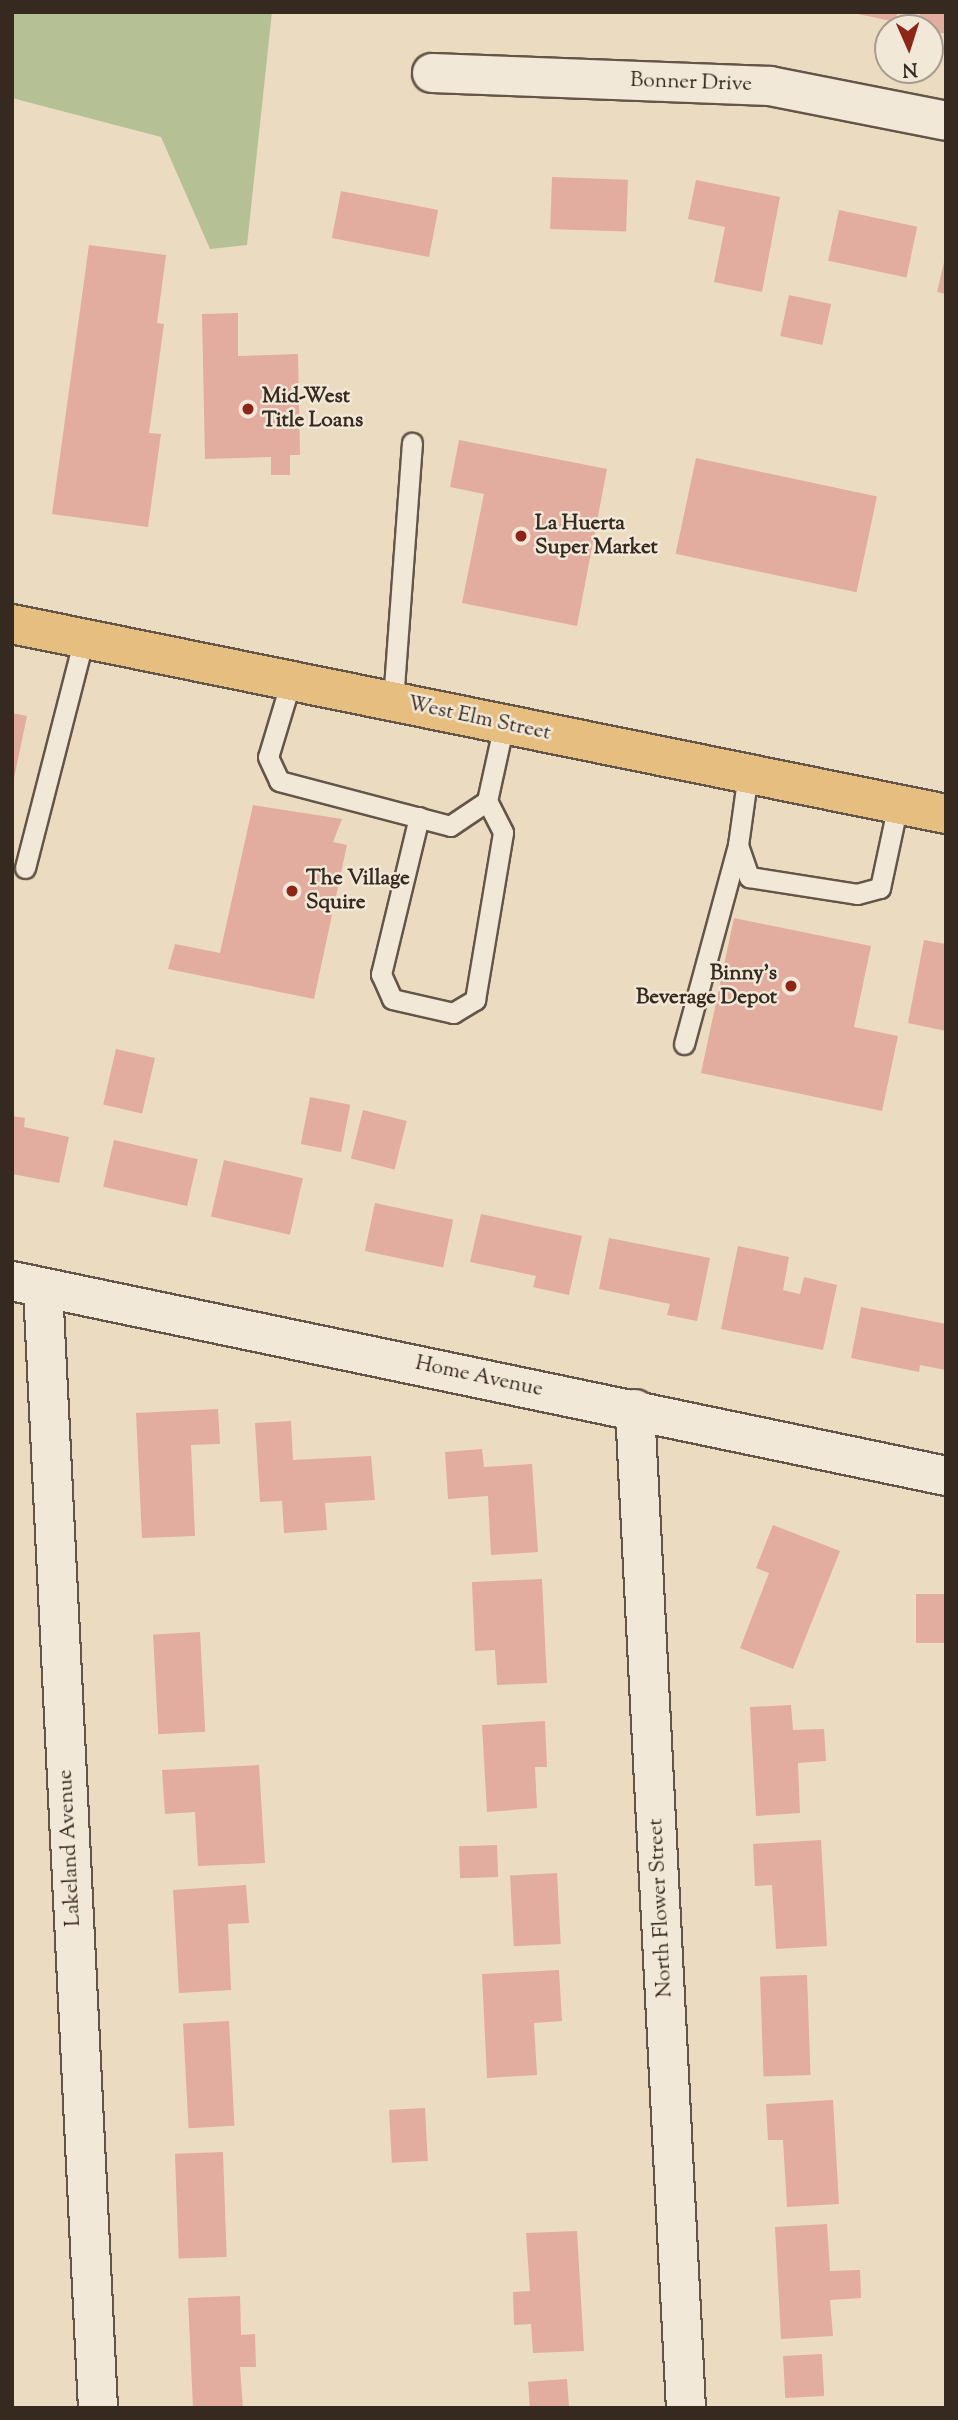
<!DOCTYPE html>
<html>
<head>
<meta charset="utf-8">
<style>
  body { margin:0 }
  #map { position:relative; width:958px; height:2420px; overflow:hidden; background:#ebdcc1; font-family:"Sorts Mill Goudy",serif }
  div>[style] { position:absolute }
  .green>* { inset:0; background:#b5c195 }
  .building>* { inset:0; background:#e2ac9e; transform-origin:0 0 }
  .roads { filter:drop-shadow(2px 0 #635648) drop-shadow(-2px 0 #635648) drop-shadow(0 2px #635648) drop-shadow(0 -2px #635648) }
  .service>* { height:19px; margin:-9.5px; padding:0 9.5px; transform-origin:9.5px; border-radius:9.5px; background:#f2e8d7 }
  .minor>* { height:38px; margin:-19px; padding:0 19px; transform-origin:19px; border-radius:19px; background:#f2e8d7 }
  .primary>* { height:38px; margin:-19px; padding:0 19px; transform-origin:19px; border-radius:19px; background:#e6be80 }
  .dots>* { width:19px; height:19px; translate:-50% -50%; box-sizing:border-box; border:4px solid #f2e8d7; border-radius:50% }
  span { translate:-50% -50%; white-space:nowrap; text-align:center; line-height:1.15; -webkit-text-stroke:5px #f2e8d7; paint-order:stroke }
  .street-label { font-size:21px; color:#362920 }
  .poi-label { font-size:21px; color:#362920; font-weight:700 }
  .left { translate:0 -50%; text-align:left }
  .right { translate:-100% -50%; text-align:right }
  .frame { position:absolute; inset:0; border:14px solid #362920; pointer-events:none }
  .north { position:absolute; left:874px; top:14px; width:70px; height:70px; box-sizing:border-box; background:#f2e8d7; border:2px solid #a79c8e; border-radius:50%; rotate:177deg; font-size:19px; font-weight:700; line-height:28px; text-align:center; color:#362920 }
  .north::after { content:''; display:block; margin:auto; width:24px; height:32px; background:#8f2418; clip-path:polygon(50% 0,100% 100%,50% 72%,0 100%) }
</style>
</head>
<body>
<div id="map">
  <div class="green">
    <i style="clip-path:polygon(12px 12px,272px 12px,247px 245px,210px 249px,161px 137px,12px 98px)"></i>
  </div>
  <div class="building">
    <i style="clip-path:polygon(848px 12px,897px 12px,896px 22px)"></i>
    <i style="clip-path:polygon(920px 12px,946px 12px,946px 34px,918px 28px)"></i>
    <i style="left:552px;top:177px;width:76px;height:52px;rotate:2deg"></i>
    <i style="clip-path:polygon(696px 180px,780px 197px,762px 292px,714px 282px,725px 227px,688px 219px)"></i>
    <i style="left:341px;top:191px;width:99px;height:48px;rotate:11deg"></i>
    <i style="left:839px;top:210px;width:80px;height:52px;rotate:12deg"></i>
    <i style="clip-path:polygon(89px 245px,166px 255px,157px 323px,164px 324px,149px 433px,161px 434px,148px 527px,52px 514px)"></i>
    <i style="clip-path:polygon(945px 258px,946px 258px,946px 294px,937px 292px)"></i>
    <i style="left:789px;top:295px;width:43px;height:42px;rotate:12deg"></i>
    <i style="clip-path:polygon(238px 313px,238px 356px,298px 354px,300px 455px,290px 455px,290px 475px,271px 475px,271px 457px,205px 459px,202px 314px)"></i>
    <i style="clip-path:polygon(459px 440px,607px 469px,577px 626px,462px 603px,484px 494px,450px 487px)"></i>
    <i style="left:696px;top:458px;width:185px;height:98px;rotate:12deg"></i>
    <i style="clip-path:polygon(12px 713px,27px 716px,13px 783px,12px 783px)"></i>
    <i style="clip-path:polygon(253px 805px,342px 819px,333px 842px,347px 845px,314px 999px,168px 969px,175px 944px,220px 953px)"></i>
    <i style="clip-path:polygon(734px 918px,871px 946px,854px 1027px,898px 1036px,882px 1111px,701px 1073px)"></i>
    <i style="clip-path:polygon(924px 940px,946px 944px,946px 1031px,908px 1023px)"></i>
    <i style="left:116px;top:1049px;width:40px;height:57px;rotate:13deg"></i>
    <i style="left:310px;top:1097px;width:41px;height:48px;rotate:11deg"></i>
    <i style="left:363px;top:1110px;width:45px;height:50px;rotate:14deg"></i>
    <i style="clip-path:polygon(12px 1116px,25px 1118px,24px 1127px,69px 1137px,59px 1183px,12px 1174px)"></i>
    <i style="left:114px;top:1140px;width:86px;height:48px;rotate:13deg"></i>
    <i style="left:224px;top:1160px;width:81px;height:58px;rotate:13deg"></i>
    <i style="left:375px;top:1203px;width:80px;height:49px;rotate:12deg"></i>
    <i style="clip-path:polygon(481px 1214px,582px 1236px,569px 1295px,533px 1287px,536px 1276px,470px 1262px)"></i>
    <i style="clip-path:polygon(609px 1238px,710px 1258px,697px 1321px,667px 1315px,670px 1304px,599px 1289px)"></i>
    <i style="clip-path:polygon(738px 1246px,789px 1257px,783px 1290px,800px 1294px,804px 1277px,837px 1285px,823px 1350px,721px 1329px)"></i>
    <i style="clip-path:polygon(861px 1307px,946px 1324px,946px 1370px,920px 1365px,919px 1372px,851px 1358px)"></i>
    <i style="clip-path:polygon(218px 1409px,220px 1444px,191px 1445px,195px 1536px,142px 1538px,136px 1413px)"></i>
    <i style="clip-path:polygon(291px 1421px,293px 1460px,371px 1456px,375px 1500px,325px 1503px,327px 1530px,284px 1533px,282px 1501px,260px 1502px,255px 1423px)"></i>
    <i style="clip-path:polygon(482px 1449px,484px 1467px,532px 1464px,538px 1552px,491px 1555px,488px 1496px,448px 1499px,445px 1452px)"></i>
    <i style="clip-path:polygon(773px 1525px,840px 1551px,793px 1669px,740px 1648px,769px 1573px,756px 1568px)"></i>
    <i style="clip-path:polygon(542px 1579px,547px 1683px,497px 1685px,495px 1650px,475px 1651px,472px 1582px)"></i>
    <i style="left:946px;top:1594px;width:49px;height:30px;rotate:90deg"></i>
    <i style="left:200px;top:1632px;width:100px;height:47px;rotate:87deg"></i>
    <i style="clip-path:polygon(791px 1705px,793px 1730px,824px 1729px,826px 1761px,798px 1763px,800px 1813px,756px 1816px,750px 1707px)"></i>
    <i style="clip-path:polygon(545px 1721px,547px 1767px,535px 1767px,537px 1808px,487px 1812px,482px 1725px)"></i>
    <i style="clip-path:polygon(259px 1765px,265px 1863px,198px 1866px,195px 1812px,165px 1814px,162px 1770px)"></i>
    <i style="clip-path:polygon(821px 1840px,827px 1946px,776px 1949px,772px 1885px,755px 1886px,753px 1844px)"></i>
    <i style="left:497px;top:1845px;width:32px;height:38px;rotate:88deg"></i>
    <i style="left:557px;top:1873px;width:71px;height:47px;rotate:87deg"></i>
    <i style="clip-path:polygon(246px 1885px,249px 1923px,228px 1924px,231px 1990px,179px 1993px,173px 1890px)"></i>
    <i style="clip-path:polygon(559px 1970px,562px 2021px,534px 2023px,537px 2075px,487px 2078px,482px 1974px)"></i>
    <i style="left:807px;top:1975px;width:100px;height:47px;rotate:88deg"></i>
    <i style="left:229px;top:2021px;width:105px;height:46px;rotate:87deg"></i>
    <i style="clip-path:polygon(833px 2100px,839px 2204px,787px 2207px,783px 2140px,768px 2140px,766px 2104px)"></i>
    <i style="left:425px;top:2108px;width:53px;height:36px;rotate:87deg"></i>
    <i style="left:223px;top:2152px;width:105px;height:48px;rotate:88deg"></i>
    <i style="clip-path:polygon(827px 2224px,830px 2271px,860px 2270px,861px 2298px,830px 2300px,833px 2336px,781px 2339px,775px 2227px)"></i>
    <i style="clip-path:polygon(577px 2231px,584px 2351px,533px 2353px,531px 2324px,514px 2325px,513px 2292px,530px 2291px,526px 2233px)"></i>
    <i style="clip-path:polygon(240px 2296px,241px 2335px,255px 2334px,256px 2367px,240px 2367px,243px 2408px,193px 2408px,188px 2298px)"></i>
    <i style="left:822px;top:2354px;width:42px;height:39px;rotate:87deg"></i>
    <i style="left:567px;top:2379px;width:29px;height:39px;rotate:86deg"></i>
  </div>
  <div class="roads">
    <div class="service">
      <i style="left:291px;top:681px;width:79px;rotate:106.8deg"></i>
      <i style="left:268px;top:757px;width:26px;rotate:65deg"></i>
      <i style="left:279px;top:781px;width:177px;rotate:14.7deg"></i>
      <i style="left:450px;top:826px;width:45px;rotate:-34deg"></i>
      <i style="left:487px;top:801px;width:79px;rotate:-77.6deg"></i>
      <i style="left:393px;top:701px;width:259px;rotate:-85.8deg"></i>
      <i style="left:748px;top:773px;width:73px;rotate:97.9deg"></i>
      <i style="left:738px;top:845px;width:34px;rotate:71deg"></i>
      <i style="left:749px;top:877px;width:109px;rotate:8.9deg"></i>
      <i style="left:857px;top:894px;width:24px;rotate:-15deg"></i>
      <i style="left:880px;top:888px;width:86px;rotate:-77.9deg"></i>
      <i style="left:419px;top:817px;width:162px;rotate:103.6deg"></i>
      <i style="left:381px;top:974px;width:27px;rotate:66deg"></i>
      <i style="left:392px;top:999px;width:63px;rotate:12.9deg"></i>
      <i style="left:453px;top:1013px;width:26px;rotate:-31deg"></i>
      <i style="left:475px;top:1000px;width:170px;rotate:-80.5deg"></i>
      <i style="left:503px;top:832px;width:35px;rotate:-117deg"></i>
      <i style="left:25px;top:868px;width:237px;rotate:-75.6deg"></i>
      <i style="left:684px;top:1044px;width:206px;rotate:-74.8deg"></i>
    </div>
    <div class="minor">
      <i style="left:432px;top:73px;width:338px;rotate:2.2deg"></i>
      <i style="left:770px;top:86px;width:179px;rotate:11.2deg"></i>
      <i style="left:12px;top:1281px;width:954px;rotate:11.79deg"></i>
      <i style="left:43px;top:1288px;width:1121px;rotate:87.19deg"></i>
      <i style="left:635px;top:1409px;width:1000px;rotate:87.08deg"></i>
    </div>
    <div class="primary">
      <i style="left:12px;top:624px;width:953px;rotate:11.5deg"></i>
    </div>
  </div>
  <div class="dots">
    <i style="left:248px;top:409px;background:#8f2418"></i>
    <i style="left:521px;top:536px;background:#8f2418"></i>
    <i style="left:292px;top:891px;background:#8f2418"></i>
    <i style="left:791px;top:986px;background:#8f2418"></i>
  </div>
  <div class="street-label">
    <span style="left:691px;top:83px;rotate:2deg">Bonner Drive</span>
    <span style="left:479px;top:719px;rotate:12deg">West Elm Street</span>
    <span style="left:479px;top:1377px;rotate:12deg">Home Avenue</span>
    <span style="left:70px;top:1848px;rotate:-93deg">Lakeland Avenue</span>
    <span style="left:661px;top:1908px;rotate:-93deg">North Flower Street</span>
  </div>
  <div class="poi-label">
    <span class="left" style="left:262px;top:409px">Mid-West<br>Title Loans</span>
    <span class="left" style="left:535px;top:536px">La Huerta<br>Super Market</span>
    <span class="left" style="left:306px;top:891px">The Village<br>Squire</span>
    <span class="right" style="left:777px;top:986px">Binny's<br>Beverage Depot</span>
  </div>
  <div class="frame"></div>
  <div class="north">N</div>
</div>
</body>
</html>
